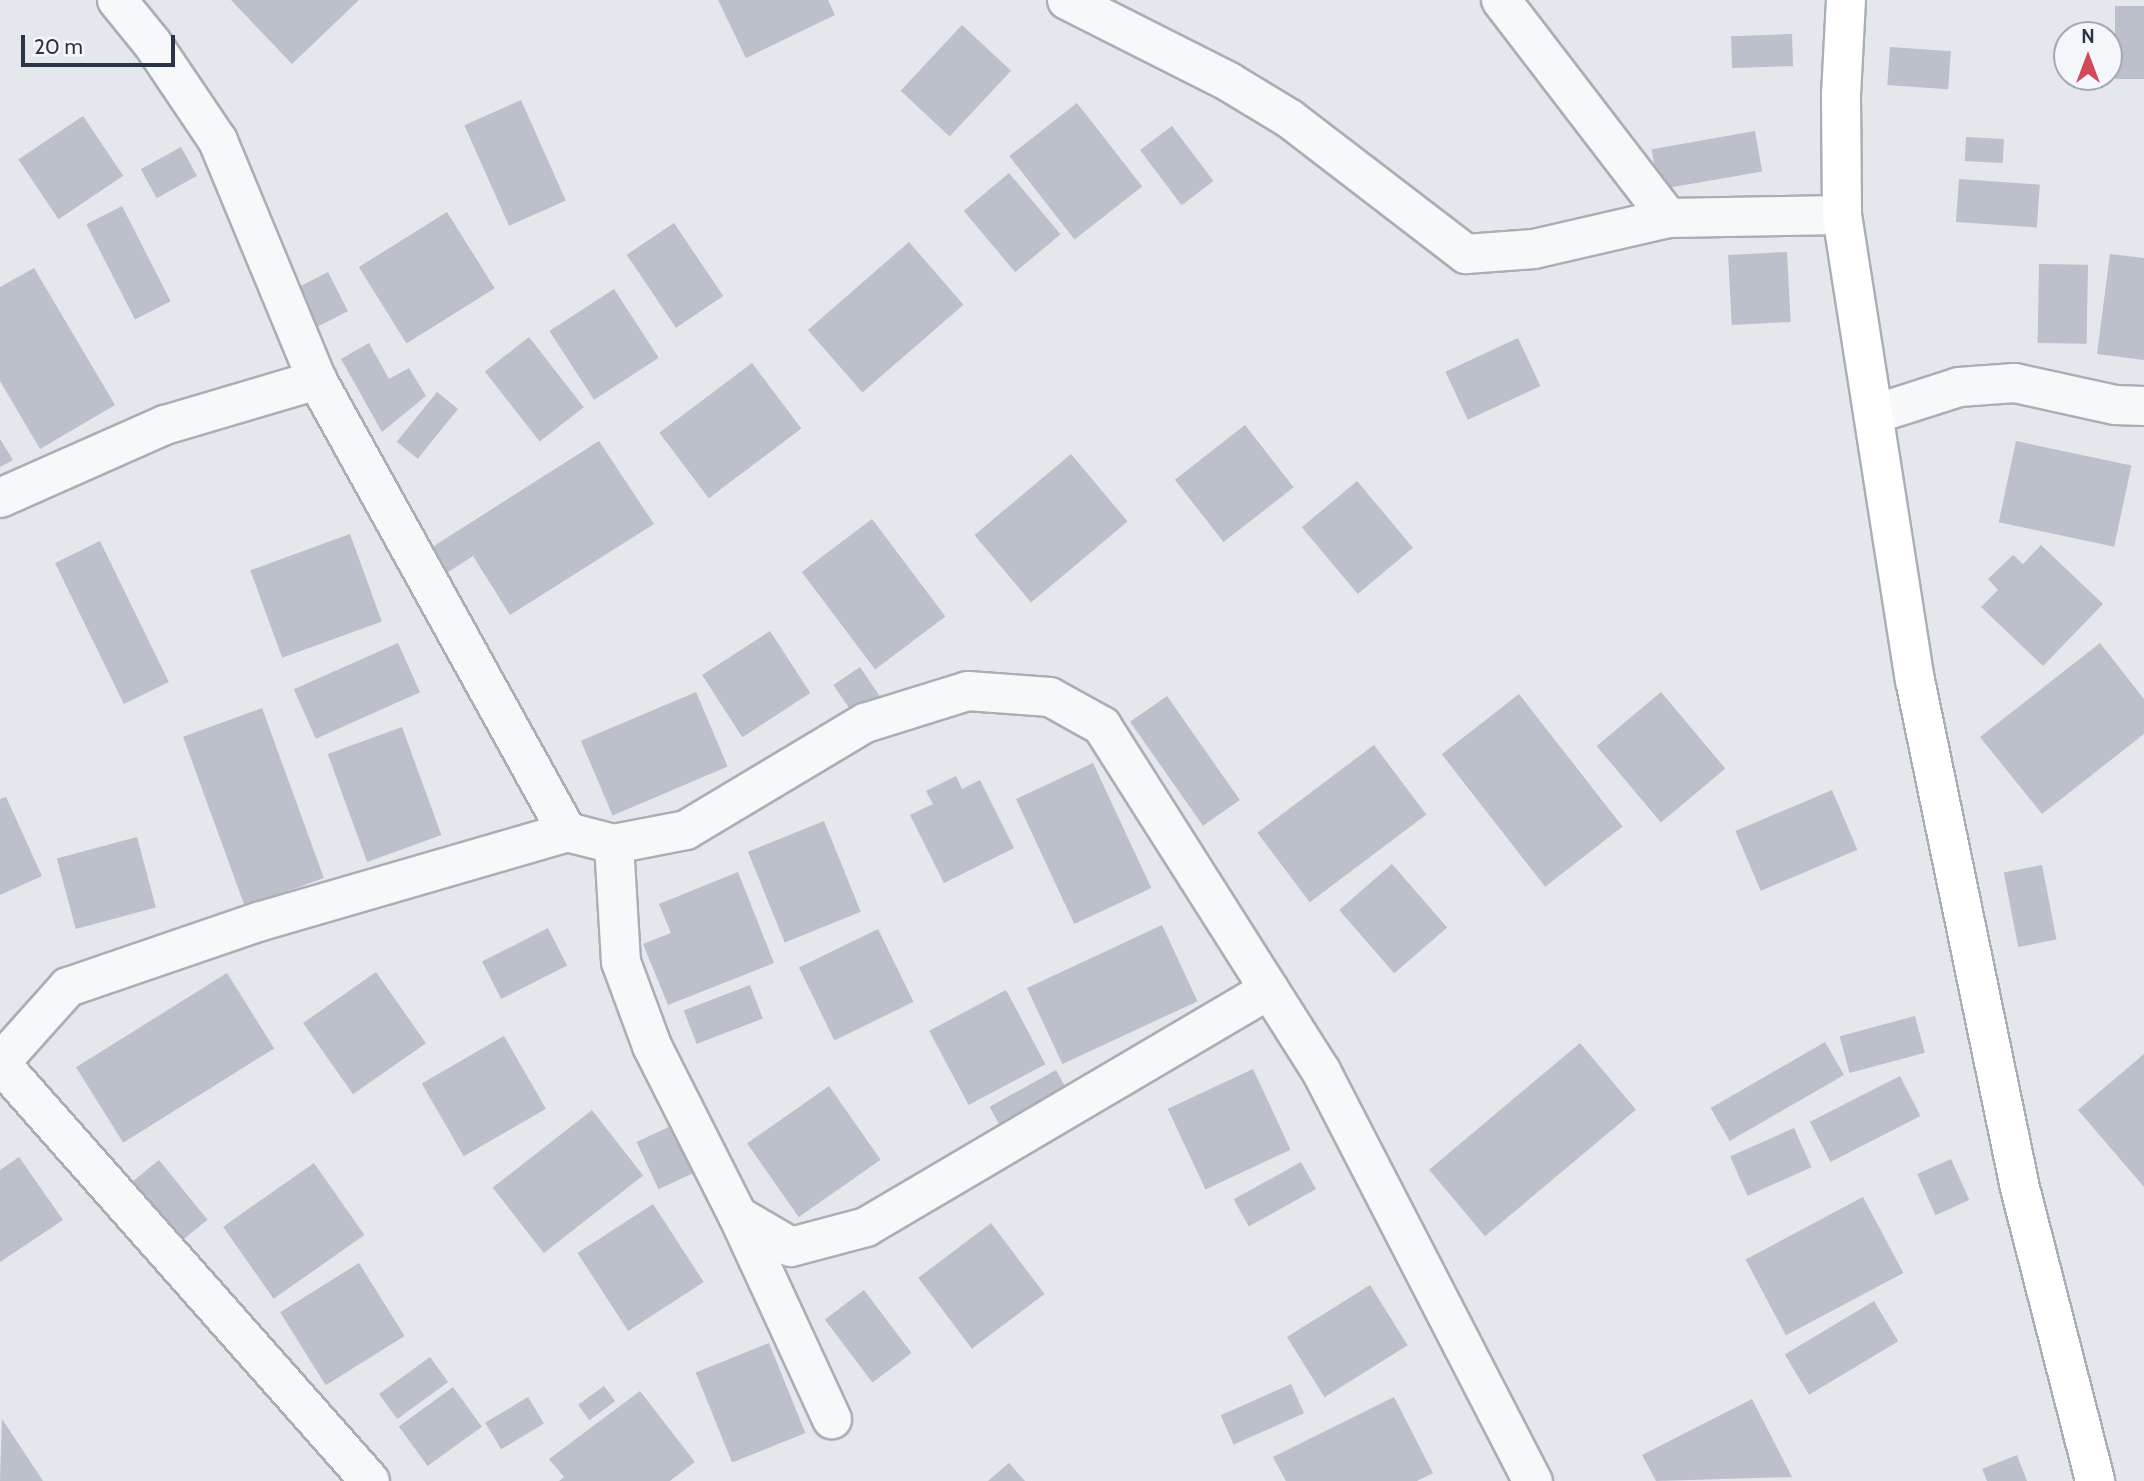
<!DOCTYPE html>
<html>
<head>
<meta charset="utf-8">
<style>
  body { margin:0 }
  #map { position:relative; width:2144px; height:1481px; overflow:hidden; background:#e4e7ec; font-family:Cabin,sans-serif }
  div>[style] { position:absolute }
  .building>* { inset:0; background:#bbc0ca; transform-origin:0 0 }
  .roads { filter:drop-shadow(2px 0 #a9aeb7) drop-shadow(-2px 0 #a9aeb7) drop-shadow(0 2px #a9aeb7) drop-shadow(0 -2px #a9aeb7) }
  .street>* { height:38px; margin:-19px; padding:0 19px; transform-origin:19px; border-radius:19px; background:#f7f8fa }
  .secondary>* { height:38px; margin:-19px; padding:0 19px; transform-origin:19px; border-radius:19px; background:#fff }
  span { translate:-50% -50%; white-space:nowrap; text-align:center; line-height:1.15; -webkit-text-stroke:6px #f4f6f9; paint-order:stroke }
  .north { position:absolute; left:2053px; top:21px; width:70px; height:70px; box-sizing:border-box; background:#f4f6f9; border:2px solid #a4a8b1; border-radius:50%; rotate:0deg; font-size:19px; font-weight:700; line-height:28px; text-align:center; color:#2b3445 }
  .north::after { content:''; display:block; margin:auto; width:24px; height:32px; background:#d1495b; clip-path:polygon(50% 0,100% 100%,50% 72%,0 100%) }
  .scale { position:absolute; left:21px; top:35px; width:154px; height:32px; box-sizing:border-box; border:4px solid #2b3445; border-top:0; padding-left:9px; font-size:21px; line-height:24px; white-space:nowrap; color:#2b3445; -webkit-text-stroke:5px #f4f6f9; paint-order:stroke }
</style>
</head>
<body>
<div id="map">
  <div class="building">
    <i style="clip-path:polygon(231px 0,359px 0,292px 64px)"></i>
    <i style="clip-path:polygon(718px 0,828px 0,835px 15px,746px 58px)"></i>
    <i style="left:2144px;top:6px;width:73px;height:29px;rotate:90deg"></i>
    <i style="left:962px;top:25px;width:67px;height:90px;rotate:43deg"></i>
    <i style="left:1792px;top:34px;width:32px;height:61px;rotate:88deg"></i>
    <i style="left:1890px;top:47px;width:61px;height:38px;rotate:4deg"></i>
    <i style="left:521px;top:100px;width:110px;height:62px;rotate:66deg"></i>
    <i style="left:1077px;top:103px;width:106px;height:86px;rotate:52deg"></i>
    <i style="left:83px;top:116px;width:72px;height:78px;rotate:56deg"></i>
    <i style="left:1172px;top:126px;width:69px;height:40px;rotate:53deg"></i>
    <i style="left:1755px;top:131px;width:41px;height:105px;rotate:80deg"></i>
    <i style="left:1966px;top:137px;width:38px;height:24px;rotate:3deg"></i>
    <i style="left:181px;top:147px;width:33px;height:46px;rotate:61deg"></i>
    <i style="left:1009px;top:173px;width:80px;height:59px;rotate:50deg"></i>
    <i style="left:1959px;top:179px;width:81px;height:43px;rotate:4deg"></i>
    <i style="left:122px;top:206px;width:107px;height:40px;rotate:63deg"></i>
    <i style="left:447px;top:212px;width:90px;height:104px;rotate:58deg"></i>
    <i style="left:674px;top:223px;width:88px;height:57px;rotate:56deg"></i>
    <i style="left:909px;top:242px;width:83px;height:134px;rotate:49deg"></i>
    <i style="left:1787px;top:252px;width:70px;height:59px;rotate:87deg"></i>
    <i style="clip-path:polygon(2110px 254px,2144px 258px,2144px 360px,2097px 354px)"></i>
    <i style="left:2039px;top:264px;width:49px;height:79px;rotate:1deg"></i>
    <i style="clip-path:polygon(34px 268px,115px 405px,40px 449px,0 381px,0 287px)"></i>
    <i style="left:328px;top:272px;width:44px;height:35px;rotate:63deg"></i>
    <i style="left:614px;top:289px;width:82px;height:77px;rotate:57deg"></i>
    <i style="left:529px;top:337px;width:89px;height:56px;rotate:52deg"></i>
    <i style="left:1518px;top:338px;width:53px;height:80px;rotate:65deg"></i>
    <i style="clip-path:polygon(369px 343px,389px 379px,409px 368px,426px 396px,382px 432px,341px 359px)"></i>
    <i style="left:752px;top:363px;width:82px;height:116px;rotate:53deg"></i>
    <i style="left:437px;top:392px;width:27px;height:64px;rotate:39deg"></i>
    <i style="left:1245px;top:425px;width:79px;height:89px;rotate:52deg"></i>
    <i style="clip-path:polygon(0 439px,13px 460px,0 467px)"></i>
    <i style="clip-path:polygon(599px 441px,654px 524px,510px 615px,473px 556px,442px 576px,426px 551px)"></i>
    <i style="left:2016px;top:441px;width:118px;height:83px;rotate:12deg"></i>
    <i style="left:1071px;top:454px;width:88px;height:126px;rotate:50deg"></i>
    <i style="left:1357px;top:481px;width:87px;height:72px;rotate:50deg"></i>
    <i style="left:872px;top:519px;width:122px;height:88px;rotate:53deg"></i>
    <i style="left:350px;top:534px;width:93px;height:106px;rotate:70deg"></i>
    <i style="left:100px;top:541px;width:157px;height:50px;rotate:64deg"></i>
    <i style="clip-path:polygon(2041px 545px,2103px 604px,2043px 666px,1981px 607px,1998px 590px,1988px 579px,2013px 555px,2023px 564px)"></i>
    <i style="left:770px;top:631px;width:74px;height:81px;rotate:57deg"></i>
    <i style="left:398px;top:643px;width:54px;height:114px;rotate:66deg"></i>
    <i style="clip-path:polygon(2100px 643px,2144px 699px,2144px 734px,2042px 814px,1980px 737px)"></i>
    <i style="left:860px;top:667px;width:45px;height:32px;rotate:56deg"></i>
    <i style="left:696px;top:692px;width:81px;height:125px;rotate:67deg"></i>
    <i style="left:1661px;top:692px;width:100px;height:84px;rotate:50deg"></i>
    <i style="left:1519px;top:694px;width:168px;height:98px;rotate:52deg"></i>
    <i style="left:1167px;top:696px;width:127px;height:45px;rotate:55deg"></i>
    <i style="left:262px;top:708px;width:181px;height:84px;rotate:70deg"></i>
    <i style="left:402px;top:727px;width:115px;height:79px;rotate:70deg"></i>
    <i style="left:1374px;top:745px;width:87px;height:146px;rotate:53deg"></i>
    <i style="left:1093px;top:763px;width:138px;height:85px;rotate:65deg"></i>
    <i style="clip-path:polygon(956px 776px,962px 789px,980px 780px,1014px 848px,944px 883px,910px 815px,933px 804px,926px 791px)"></i>
    <i style="left:1832px;top:790px;width:65px;height:105px;rotate:67deg"></i>
    <i style="clip-path:polygon(6px 797px,42px 876px,0 895px,0 799px)"></i>
    <i style="left:824px;top:821px;width:98px;height:82px;rotate:68deg"></i>
    <i style="left:137px;top:837px;width:73px;height:83px;rotate:75deg"></i>
    <i style="left:1392px;top:864px;width:84px;height:70px;rotate:49deg"></i>
    <i style="left:2042px;top:865px;width:76px;height:39px;rotate:79deg"></i>
    <i style="clip-path:polygon(738px 872px,774px 963px,668px 1005px,643px 944px,671px 933px,659px 904px)"></i>
    <i style="left:1162px;top:925px;width:84px;height:149px;rotate:65deg"></i>
    <i style="left:548px;top:928px;width:42px;height:74px;rotate:63deg"></i>
    <i style="left:878px;top:929px;width:81px;height:88px;rotate:64deg"></i>
    <i style="left:376px;top:972px;width:87px;height:89px;rotate:55deg"></i>
    <i style="left:227px;top:973px;width:89px;height:178px;rotate:58deg"></i>
    <i style="left:750px;top:985px;width:36px;height:71px;rotate:69deg"></i>
    <i style="left:1006px;top:990px;width:84px;height:87px;rotate:62deg"></i>
    <i style="left:1915px;top:1016px;width:38px;height:78px;rotate:75deg"></i>
    <i style="left:504px;top:1036px;width:84px;height:95px;rotate:60deg"></i>
    <i style="left:1825px;top:1042px;width:38px;height:132px;rotate:60deg"></i>
    <i style="left:1580px;top:1043px;width:87px;height:197px;rotate:50deg"></i>
    <i style="clip-path:polygon(2144px 1054px,2144px 1187px,2078px 1110px)"></i>
    <i style="left:1253px;top:1069px;width:89px;height:94px;rotate:65deg"></i>
    <i style="left:1056px;top:1070px;width:33px;height:76px;rotate:61deg"></i>
    <i style="left:1900px;top:1076px;width:45px;height:101px;rotate:63deg"></i>
    <i style="left:829px;top:1086px;width:90px;height:100px;rotate:55deg"></i>
    <i style="left:592px;top:1110px;width:83px;height:126px;rotate:52deg"></i>
    <i style="left:671px;top:1126px;width:52px;height:38px;rotate:65deg"></i>
    <i style="left:1794px;top:1128px;width:43px;height:70px;rotate:66deg"></i>
    <i style="clip-path:polygon(19px 1157px,63px 1220px,0 1262px,0 1170px)"></i>
    <i style="left:1951px;top:1159px;width:45px;height:37px;rotate:66deg"></i>
    <i style="left:159px;top:1160px;width:77px;height:36px;rotate:51deg"></i>
    <i style="left:1301px;top:1162px;width:31px;height:77px;rotate:61deg"></i>
    <i style="left:314px;top:1163px;width:88px;height:111px;rotate:55deg"></i>
    <i style="left:1863px;top:1197px;width:86px;height:133px;rotate:62deg"></i>
    <i style="left:653px;top:1204px;width:93px;height:90px;rotate:57deg"></i>
    <i style="left:991px;top:1223px;width:89px;height:91px;rotate:53deg"></i>
    <i style="left:359px;top:1263px;width:86px;height:93px;rotate:58deg"></i>
    <i style="left:1370px;top:1285px;width:71px;height:98px;rotate:58deg"></i>
    <i style="left:864px;top:1290px;width:79px;height:49px;rotate:53deg"></i>
    <i style="left:1874px;top:1301px;width:47px;height:104px;rotate:59deg"></i>
    <i style="left:769px;top:1343px;width:97px;height:79px;rotate:68deg"></i>
    <i style="left:430px;top:1357px;width:31px;height:63px;rotate:54deg"></i>
    <i style="left:1291px;top:1384px;width:32px;height:77px;rotate:66deg"></i>
    <i style="left:604px;top:1386px;width:19px;height:32px;rotate:54deg"></i>
    <i style="left:453px;top:1387px;width:49px;height:67px;rotate:54deg"></i>
    <i style="clip-path:polygon(640px 1391px,695px 1462px,670px 1481px,559px 1481px,564px 1477px,549px 1459px)"></i>
    <i style="left:528px;top:1397px;width:31px;height:50px;rotate:59deg"></i>
    <i style="clip-path:polygon(1394px 1397px,1433px 1473px,1417px 1481px,1286px 1481px,1273px 1457px)"></i>
    <i style="clip-path:polygon(1752px 1399px,1792px 1477px,1656px 1481px,1642px 1455px)"></i>
    <i style="clip-path:polygon(2px 1419px,43px 1481px,0 1481px)"></i>
    <i style="clip-path:polygon(2017px 1455px,2027px 1481px,1987px 1481px,1982px 1469px)"></i>
    <i style="clip-path:polygon(1009px 1463px,1025px 1481px,988px 1481px)"></i>
  </div>
  <div class="roads">
    <div class="street">
      <i style="left:117px;top:0;width:55px;rotate:50.9deg"></i>
      <i style="left:152px;top:43px;width:118px;rotate:56deg"></i>
      <i style="left:218px;top:141px;width:259px;rotate:67.5deg"></i>
      <i style="left:317px;top:380px;width:517px;rotate:61.05deg"></i>
      <i style="left:1067px;top:0;width:182px;rotate:26.8deg"></i>
      <i style="left:1229px;top:82px;width:71px;rotate:31.2deg"></i>
      <i style="left:1290px;top:119px;width:222px;rotate:37.5deg"></i>
      <i style="left:1466px;top:254px;width:68px;rotate:-4.2deg"></i>
      <i style="left:1534px;top:249px;width:138px;rotate:-13deg"></i>
      <i style="left:1668px;top:218px;width:174px;rotate:-1deg"></i>
      <i style="left:1501px;top:0;width:275px;rotate:52.5deg"></i>
      <i style="left:1875px;top:414px;width:88px;rotate:-17.8deg"></i>
      <i style="left:1959px;top:387px;width:56px;rotate:-4.1deg"></i>
      <i style="left:2015px;top:383px;width:102px;rotate:12.4deg"></i>
      <i style="left:2115px;top:405px;width:29px;rotate:2deg"></i>
      <i style="left:0;top:498px;width:180px;rotate:-23.9deg"></i>
      <i style="left:165px;top:425px;width:159px;rotate:-16.5deg"></i>
      <i style="left:614px;top:844px;width:118px;rotate:86.6deg"></i>
      <i style="left:621px;top:962px;width:90px;rotate:69.7deg"></i>
      <i style="left:652px;top:1046px;width:191px;rotate:63.2deg"></i>
      <i style="left:738px;top:1216px;width:61px;rotate:30.3deg"></i>
      <i style="left:791px;top:1247px;width:78px;rotate:-14.9deg"></i>
      <i style="left:866px;top:1227px;width:468px;rotate:-30.5deg"></i>
      <i style="left:0;top:1063px;width:102px;rotate:-48.2deg"></i>
      <i style="left:68px;top:987px;width:201px;rotate:-18.9deg"></i>
      <i style="left:258px;top:922px;width:322px;rotate:-16.2deg"></i>
      <i style="left:567px;top:832px;width:49px;rotate:14.3deg"></i>
      <i style="left:614px;top:844px;width:73px;rotate:-11deg"></i>
      <i style="left:686px;top:830px;width:209px;rotate:-30.9deg"></i>
      <i style="left:865px;top:723px;width:108px;rotate:-17.3deg"></i>
      <i style="left:968px;top:691px;width:82px;rotate:4.2deg"></i>
      <i style="left:1050px;top:697px;width:60px;rotate:29.1deg"></i>
      <i style="left:1102px;top:726px;width:409px;rotate:57.6deg"></i>
      <i style="left:1321px;top:1071px;width:462px;rotate:62.7deg"></i>
      <i style="left:0;top:1063px;width:558px;rotate:48.49deg"></i>
      <i style="left:738px;top:1216px;width:224px;rotate:65.2deg"></i>
    </div>
    <div class="secondary">
      <i style="left:1846px;top:0;width:96px;rotate:93deg"></i>
      <i style="left:1841px;top:96px;width:119px;rotate:89.5deg"></i>
      <i style="left:1842px;top:215px;width:471px;rotate:81.1deg"></i>
      <i style="left:1915px;top:680px;width:519px;rotate:78.32deg"></i>
      <i style="left:2020px;top:1188px;width:302px;rotate:75.6deg"></i>
    </div>
  </div>
  <div class="north">N</div>
  <div class="scale">20 m</div>
</div>
</body>
</html>
